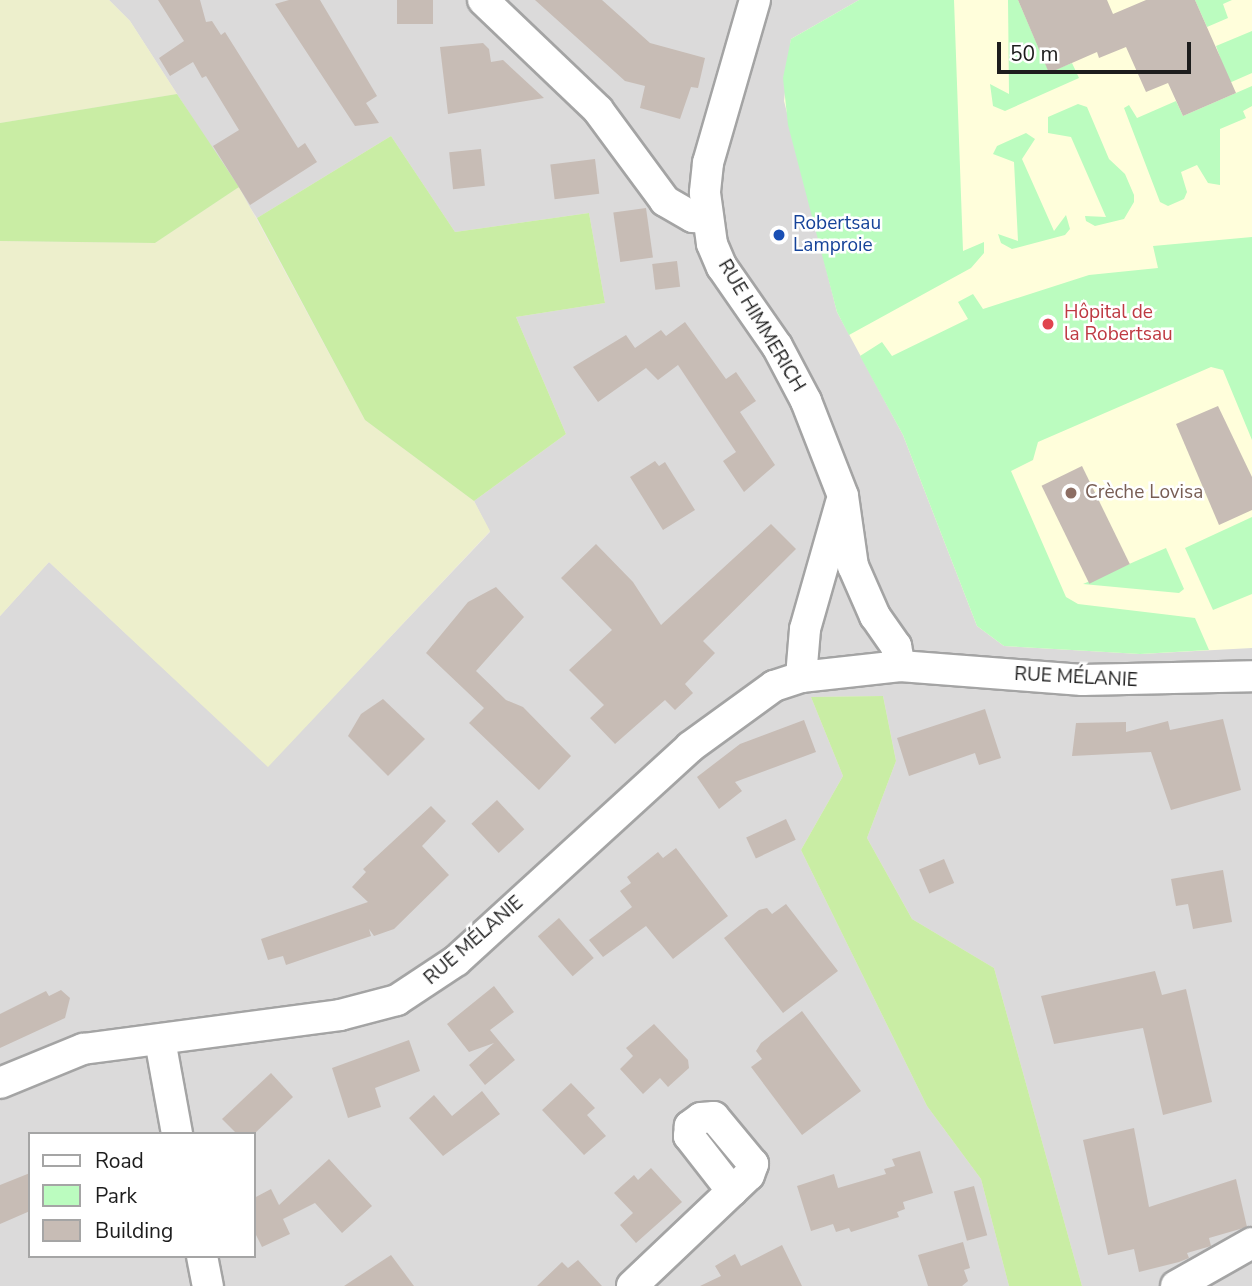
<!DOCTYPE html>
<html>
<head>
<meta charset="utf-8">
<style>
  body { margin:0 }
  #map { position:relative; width:1252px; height:1286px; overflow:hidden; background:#efeae2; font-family:"Nunito Sans",sans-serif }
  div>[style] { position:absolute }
  .residential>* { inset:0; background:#dbdada }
  .education>* { inset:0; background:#fffedb }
  .farmland>* { inset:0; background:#edefcc }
  .grass>* { inset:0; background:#c9eda4 }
  .park>* { inset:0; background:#bbfcbf }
  .building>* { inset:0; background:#c7bcb5; transform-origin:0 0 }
  .roads { filter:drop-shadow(2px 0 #a4a4a4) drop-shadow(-2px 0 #a4a4a4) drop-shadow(0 2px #a4a4a4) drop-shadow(0 -2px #a4a4a4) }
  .street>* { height:30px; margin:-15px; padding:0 15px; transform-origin:15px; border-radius:15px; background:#fff }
  .dots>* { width:19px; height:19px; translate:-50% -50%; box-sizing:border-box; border:4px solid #fff; border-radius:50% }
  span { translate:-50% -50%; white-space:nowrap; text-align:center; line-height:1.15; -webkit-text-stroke:5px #fff; paint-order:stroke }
  .transit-label { font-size:19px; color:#164399 }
  .left { translate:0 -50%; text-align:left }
  .health-label { font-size:19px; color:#be3a42 }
  .street-label { font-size:19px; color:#1d1d1d }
  .education-label { font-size:19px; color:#785e54 }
  .legend { position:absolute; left:28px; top:1132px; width:228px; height:126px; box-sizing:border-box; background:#fff; border:2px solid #a5a5a5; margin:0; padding:9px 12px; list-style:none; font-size:21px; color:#1d1d1d }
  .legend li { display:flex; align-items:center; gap:14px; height:35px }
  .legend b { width:35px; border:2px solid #a5a5a5 }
  .scale { position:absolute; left:997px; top:42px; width:194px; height:32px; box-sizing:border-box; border:4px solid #1d1d1d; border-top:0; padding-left:9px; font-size:21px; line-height:24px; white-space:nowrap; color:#1d1d1d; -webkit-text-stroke:5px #fff; paint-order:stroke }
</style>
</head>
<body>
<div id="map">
  <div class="residential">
    <i style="clip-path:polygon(evenodd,109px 0,1252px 0,1252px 1286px,1082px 1286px,994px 968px,912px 919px,867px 838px,896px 761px,883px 696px,811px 697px,843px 776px,801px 850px,927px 1106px,981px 1179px,1009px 1286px,0 1286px,0 616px,49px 562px,268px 766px,490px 532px,474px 501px,566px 434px,516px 317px,605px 303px,589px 213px,455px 232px,391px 136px,257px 218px,130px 21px,109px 0,30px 1134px,254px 1134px,254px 1256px,30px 1256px,30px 1134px)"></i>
  </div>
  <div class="education">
    <i style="clip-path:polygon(859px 0,1252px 0,1252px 648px,1140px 654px,1004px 646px,977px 626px,903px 435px,837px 312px,784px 101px,791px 39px)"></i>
  </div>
  <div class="farmland">
    <i style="clip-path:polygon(0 0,109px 0,130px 21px,177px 94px,0 123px)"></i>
    <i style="clip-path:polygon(239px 187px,365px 420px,474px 501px,490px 531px,268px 767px,49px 562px,0 616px,0 241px,155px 243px)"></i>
  </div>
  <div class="grass">
    <i style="clip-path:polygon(177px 94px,239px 187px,155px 243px,0 241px,0 123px)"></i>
    <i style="clip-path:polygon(391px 136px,455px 232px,589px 213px,605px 303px,516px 317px,566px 434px,474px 501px,365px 420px,257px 218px)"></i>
    <i style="clip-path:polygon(883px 696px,896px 761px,867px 838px,912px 919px,994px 968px,1082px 1286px,1009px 1286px,981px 1179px,927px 1106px,801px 850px,843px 776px,811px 697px)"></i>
  </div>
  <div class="park">
    <i style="clip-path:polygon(859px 0,954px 0,963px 251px,984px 242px,984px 253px,971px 268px,849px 335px,837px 312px,788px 125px,783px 78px,791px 39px)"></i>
    <i style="clip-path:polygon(1008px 0,1018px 0,1049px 72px,1072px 63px,1079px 78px,1005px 111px,993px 106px,990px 84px,1009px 94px)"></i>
    <i style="clip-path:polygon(1195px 0,1232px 0,1223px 4px,1228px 18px,1207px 27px)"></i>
    <i style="clip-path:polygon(1252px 31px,1252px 73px,1188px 101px,1221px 60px,1216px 46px)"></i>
    <i style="clip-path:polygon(1252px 86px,1252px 106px,1243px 111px,1246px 118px,1220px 129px,1220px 185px,1208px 183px,1197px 165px,1181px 172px,1187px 192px,1184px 199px,1168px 206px,1160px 202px,1124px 108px,1129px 105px,1137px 118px,1176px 101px,1183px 116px)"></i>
    <i style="clip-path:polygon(1078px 104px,1087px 107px,1109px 159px,1125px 174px,1134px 195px,1134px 202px,1124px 219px,1095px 226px,1086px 221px,1085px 216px,1106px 217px,1071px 137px,1048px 133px,1048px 117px)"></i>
    <i style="clip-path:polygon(1026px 133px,1035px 139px,1022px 159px,1054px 231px,1066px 215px,1070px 229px,1065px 235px,1012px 249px,1001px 243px,998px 234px,1018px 241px,1014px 162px,993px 154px,997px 146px)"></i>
    <i style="clip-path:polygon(1252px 237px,1252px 440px,1223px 370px,1211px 367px,1038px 442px,1033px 460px,1011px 471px,1066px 597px,1078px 604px,1195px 618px,1209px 650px,1140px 654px,1004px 646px,977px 626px,903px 435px,860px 356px,882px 342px,892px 356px,968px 319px,958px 302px,973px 294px,983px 309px,1089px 275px,1158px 268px,1153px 246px)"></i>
    <i style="clip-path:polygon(1252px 517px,1252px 594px,1213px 610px,1185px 548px)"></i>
    <i style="clip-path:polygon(1166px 548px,1184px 589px,1179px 593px,1083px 584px)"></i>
  </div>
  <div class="building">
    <i style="clip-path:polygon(158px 0,200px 0,206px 22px,212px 21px,221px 35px,225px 32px,298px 148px,305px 143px,317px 162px,250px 205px,213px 146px,239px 130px,206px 76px,202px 78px,193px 62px,170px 76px,159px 58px,184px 41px)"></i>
    <i style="clip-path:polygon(289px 0,320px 0,377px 96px,366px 103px,379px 123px,355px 126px,275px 4px)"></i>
    <i style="left:397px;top:0;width:36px;height:24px"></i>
    <i style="clip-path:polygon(535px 0,602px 0,650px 43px,705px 58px,698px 88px,691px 87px,680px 119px,640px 108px,645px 86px,625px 81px)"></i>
    <i style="clip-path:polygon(1018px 0,1107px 0,1113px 14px,1146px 0,1195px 0,1236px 93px,1183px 116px,1168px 83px,1146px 92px,1126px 47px,1099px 58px,1097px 52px,1049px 73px)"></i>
    <i style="clip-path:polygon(483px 43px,489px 49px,491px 62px,503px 60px,544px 98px,448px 114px,440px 47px)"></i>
    <i style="left:481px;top:149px;width:37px;height:32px;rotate:84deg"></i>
    <i style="left:595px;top:159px;width:35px;height:45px;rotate:83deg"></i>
    <i style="left:646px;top:208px;width:50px;height:33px;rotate:82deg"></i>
    <i style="left:677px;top:261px;width:26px;height:25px;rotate:83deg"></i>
    <i style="clip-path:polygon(685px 322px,726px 379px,736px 372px,756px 401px,740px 412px,775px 465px,744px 492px,723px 461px,736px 452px,678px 365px,658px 380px,646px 368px,598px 402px,573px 367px,626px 335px,635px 348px,661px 330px,666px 336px)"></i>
    <i style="clip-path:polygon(1218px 406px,1252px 477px,1252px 510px,1219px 525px,1176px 424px)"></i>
    <i style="clip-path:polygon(655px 461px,659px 466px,665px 462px,695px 510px,663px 530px,630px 477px)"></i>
    <i style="left:1082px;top:466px;width:109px;height:45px;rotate:64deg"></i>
    <i style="clip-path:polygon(771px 524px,796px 549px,703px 641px,715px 653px,685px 684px,693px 693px,675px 710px,665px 700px,615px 744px,590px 718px,604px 705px,569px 670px,612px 630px,561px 578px,596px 544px,633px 582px,661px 625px)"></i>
    <i style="clip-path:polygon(496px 587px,524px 617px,476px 671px,506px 700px,523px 707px,571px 756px,539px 790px,469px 723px,484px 708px,426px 653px,468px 602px)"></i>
    <i style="clip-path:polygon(383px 699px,425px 739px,388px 776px,348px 736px,361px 714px)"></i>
    <i style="clip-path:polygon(985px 709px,1001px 758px,979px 765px,975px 753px,909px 776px,897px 738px)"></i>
    <i style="clip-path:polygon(1223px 719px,1241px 790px,1171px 810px,1151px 752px,1072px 756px,1076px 723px,1126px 722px,1126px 732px,1168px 721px,1170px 730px)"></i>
    <i style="clip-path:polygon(804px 720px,816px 752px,735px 782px,742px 791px,719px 809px,697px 777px,740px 744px)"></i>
    <i style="left:497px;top:800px;width:40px;height:35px;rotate:47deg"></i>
    <i style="clip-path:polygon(431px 806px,446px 821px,422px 846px,449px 875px,394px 929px,374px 936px,369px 929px,371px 936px,286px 965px,283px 956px,268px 960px,261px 939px,368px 902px,352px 887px,366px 872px,363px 869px)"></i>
    <i style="left:786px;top:819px;width:23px;height:44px;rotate:65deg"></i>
    <i style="clip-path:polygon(676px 848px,728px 916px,673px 959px,646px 926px,603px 957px,589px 940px,632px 907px,620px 891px,631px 883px,627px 877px,658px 852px,663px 858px)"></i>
    <i style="left:944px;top:859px;width:26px;height:27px;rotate:67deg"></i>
    <i style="clip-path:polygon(1223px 870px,1232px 922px,1193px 929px,1188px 904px,1176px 906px,1171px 879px)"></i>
    <i style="clip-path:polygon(786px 904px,838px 971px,783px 1013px,724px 938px,759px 910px,767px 908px,772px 914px)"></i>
    <i style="left:559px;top:918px;width:53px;height:28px;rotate:49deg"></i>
    <i style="clip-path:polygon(1155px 971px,1162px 995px,1186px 989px,1212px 1102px,1163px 1115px,1143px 1028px,1054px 1044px,1041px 996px)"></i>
    <i style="clip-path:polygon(494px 986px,514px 1012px,490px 1030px,515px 1060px,485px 1085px,469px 1065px,494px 1043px,469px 1052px,447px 1024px)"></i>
    <i style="clip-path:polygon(61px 990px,70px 998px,65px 1018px,0 1048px,0 1014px,46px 991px,49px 996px)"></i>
    <i style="clip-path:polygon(802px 1011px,861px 1091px,802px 1135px,751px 1067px,762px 1059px,756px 1051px,761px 1043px)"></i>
    <i style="clip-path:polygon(654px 1024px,688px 1060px,689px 1068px,668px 1087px,660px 1078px,643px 1094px,620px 1069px,633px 1056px,626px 1048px)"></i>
    <i style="clip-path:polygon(409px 1040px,420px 1071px,375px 1088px,381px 1107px,348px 1118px,332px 1068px)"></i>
    <i style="clip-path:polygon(271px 1073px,293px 1097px,254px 1134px,237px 1134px,222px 1119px)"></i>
    <i style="clip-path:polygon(571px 1083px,595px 1108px,587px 1115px,606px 1136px,584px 1155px,542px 1110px)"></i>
    <i style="clip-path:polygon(482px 1091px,500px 1114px,443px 1156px,409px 1118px,434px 1095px,452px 1116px)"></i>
    <i style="clip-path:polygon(1134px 1128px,1149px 1207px,1236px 1179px,1247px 1227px,1209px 1238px,1211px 1246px,1187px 1253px,1189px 1258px,1179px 1262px,1139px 1272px,1134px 1249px,1108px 1255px,1083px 1140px)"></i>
    <i style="clip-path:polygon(920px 1151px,933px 1193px,903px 1202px,905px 1209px,897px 1212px,899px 1217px,851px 1232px,849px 1228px,836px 1232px,833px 1224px,811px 1231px,797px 1186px,834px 1174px,838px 1188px,886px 1174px,884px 1169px,895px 1166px,892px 1159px)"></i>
    <i style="clip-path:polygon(329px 1159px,372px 1206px,342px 1233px,315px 1203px,283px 1219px,290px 1234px,262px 1247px,254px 1231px,254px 1198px,271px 1189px,279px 1205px)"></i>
    <i style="clip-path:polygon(651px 1168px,682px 1202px,636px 1243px,620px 1225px,633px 1213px,614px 1193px,634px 1175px,638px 1180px)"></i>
    <i style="clip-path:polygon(30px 1173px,30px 1211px,0 1224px,0 1185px)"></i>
    <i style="left:974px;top:1186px;width:51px;height:21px;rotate:75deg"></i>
    <i style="clip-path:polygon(963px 1242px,970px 1268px,964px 1270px,968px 1281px,962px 1286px,928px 1286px,918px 1255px)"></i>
    <i style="clip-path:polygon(782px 1245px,802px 1286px,700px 1286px,721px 1276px,715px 1266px,735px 1254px,741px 1266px)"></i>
    <i style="clip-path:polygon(391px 1255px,414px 1286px,344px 1286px)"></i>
    <i style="clip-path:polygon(578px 1260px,602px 1286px,537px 1286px,562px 1262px,568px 1268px)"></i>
  </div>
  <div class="roads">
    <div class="street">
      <i style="left:483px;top:0;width:159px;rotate:43.7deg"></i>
      <i style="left:598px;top:110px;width:113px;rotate:53.6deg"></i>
      <i style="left:665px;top:201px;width:32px;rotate:30deg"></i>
      <i style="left:693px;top:217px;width:15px;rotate:4deg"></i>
      <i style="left:755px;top:0;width:170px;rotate:106.1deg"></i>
      <i style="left:708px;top:163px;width:30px;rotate:96deg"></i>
      <i style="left:705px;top:193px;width:51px;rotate:82.2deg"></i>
      <i style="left:712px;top:244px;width:25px;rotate:67deg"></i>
      <i style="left:722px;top:267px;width:96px;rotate:55.2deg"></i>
      <i style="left:777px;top:346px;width:62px;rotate:62.2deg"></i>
      <i style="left:806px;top:401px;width:102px;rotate:68.7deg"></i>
      <i style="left:843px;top:496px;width:71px;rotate:81.9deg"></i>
      <i style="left:853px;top:566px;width:55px;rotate:66.3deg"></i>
      <i style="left:875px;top:616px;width:37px;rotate:55deg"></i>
      <i style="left:896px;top:646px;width:20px;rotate:79deg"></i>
      <i style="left:801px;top:677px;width:48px;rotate:-85.2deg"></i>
      <i style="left:805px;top:629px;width:131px;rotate:-74.1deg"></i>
      <i style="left:160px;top:1040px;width:96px;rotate:79.7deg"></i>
      <i style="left:0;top:1083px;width:90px;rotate:-22.3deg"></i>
      <i style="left:83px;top:1049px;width:259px;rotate:-7.5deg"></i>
      <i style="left:340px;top:1015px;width:59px;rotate:-14.7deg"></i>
      <i style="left:397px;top:1000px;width:71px;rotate:-33.5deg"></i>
      <i style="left:456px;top:961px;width:317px;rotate:-42.4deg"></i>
      <i style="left:690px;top:747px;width:104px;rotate:-36deg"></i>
      <i style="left:774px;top:686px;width:28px;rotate:-18deg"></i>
      <i style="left:801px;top:677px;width:100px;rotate:-6.3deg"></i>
      <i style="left:900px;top:666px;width:183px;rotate:4.4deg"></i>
      <i style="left:1082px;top:680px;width:170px;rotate:-1.3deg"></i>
      <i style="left:202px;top:1256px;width:31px;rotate:79deg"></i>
      <i style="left:632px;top:1286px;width:161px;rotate:-43.5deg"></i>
      <i style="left:749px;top:1175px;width:12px;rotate:-70deg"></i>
      <i style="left:753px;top:1164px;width:61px;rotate:-129.7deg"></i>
      <i style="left:714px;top:1117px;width:13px;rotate:176deg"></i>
      <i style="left:701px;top:1118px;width:14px;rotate:144deg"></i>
      <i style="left:690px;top:1126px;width:10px;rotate:96deg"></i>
      <i style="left:689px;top:1136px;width:70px;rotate:52deg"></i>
      <i style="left:1176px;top:1286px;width:87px;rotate:-29.5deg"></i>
    </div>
  </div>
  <div class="dots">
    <i style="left:779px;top:235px;background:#1a4fb4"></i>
    <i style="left:1048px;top:324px;background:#e0444e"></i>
    <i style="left:1071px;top:493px;background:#8d6e63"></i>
  </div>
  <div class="transit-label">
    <span class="left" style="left:793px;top:235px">Robertsau<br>Lamproie</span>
  </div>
  <div class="health-label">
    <span class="left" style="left:1064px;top:324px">Hôpital de<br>la Robertsau</span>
  </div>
  <div class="street-label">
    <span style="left:761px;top:326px;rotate:59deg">RUE HIMMERICH</span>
    <span style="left:1076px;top:678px;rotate:3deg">RUE MÉLANIE</span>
    <span style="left:474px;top:941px;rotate:-41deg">RUE MÉLANIE</span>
  </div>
  <div class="education-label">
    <span class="left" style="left:1085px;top:493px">Crèche Lovisa</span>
  </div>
  <ul class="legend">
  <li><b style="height:9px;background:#fff"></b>Road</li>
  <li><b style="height:19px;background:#bbfcbf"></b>Park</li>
  <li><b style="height:19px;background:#c7bcb5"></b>Building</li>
  </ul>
  <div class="scale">50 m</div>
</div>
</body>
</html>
